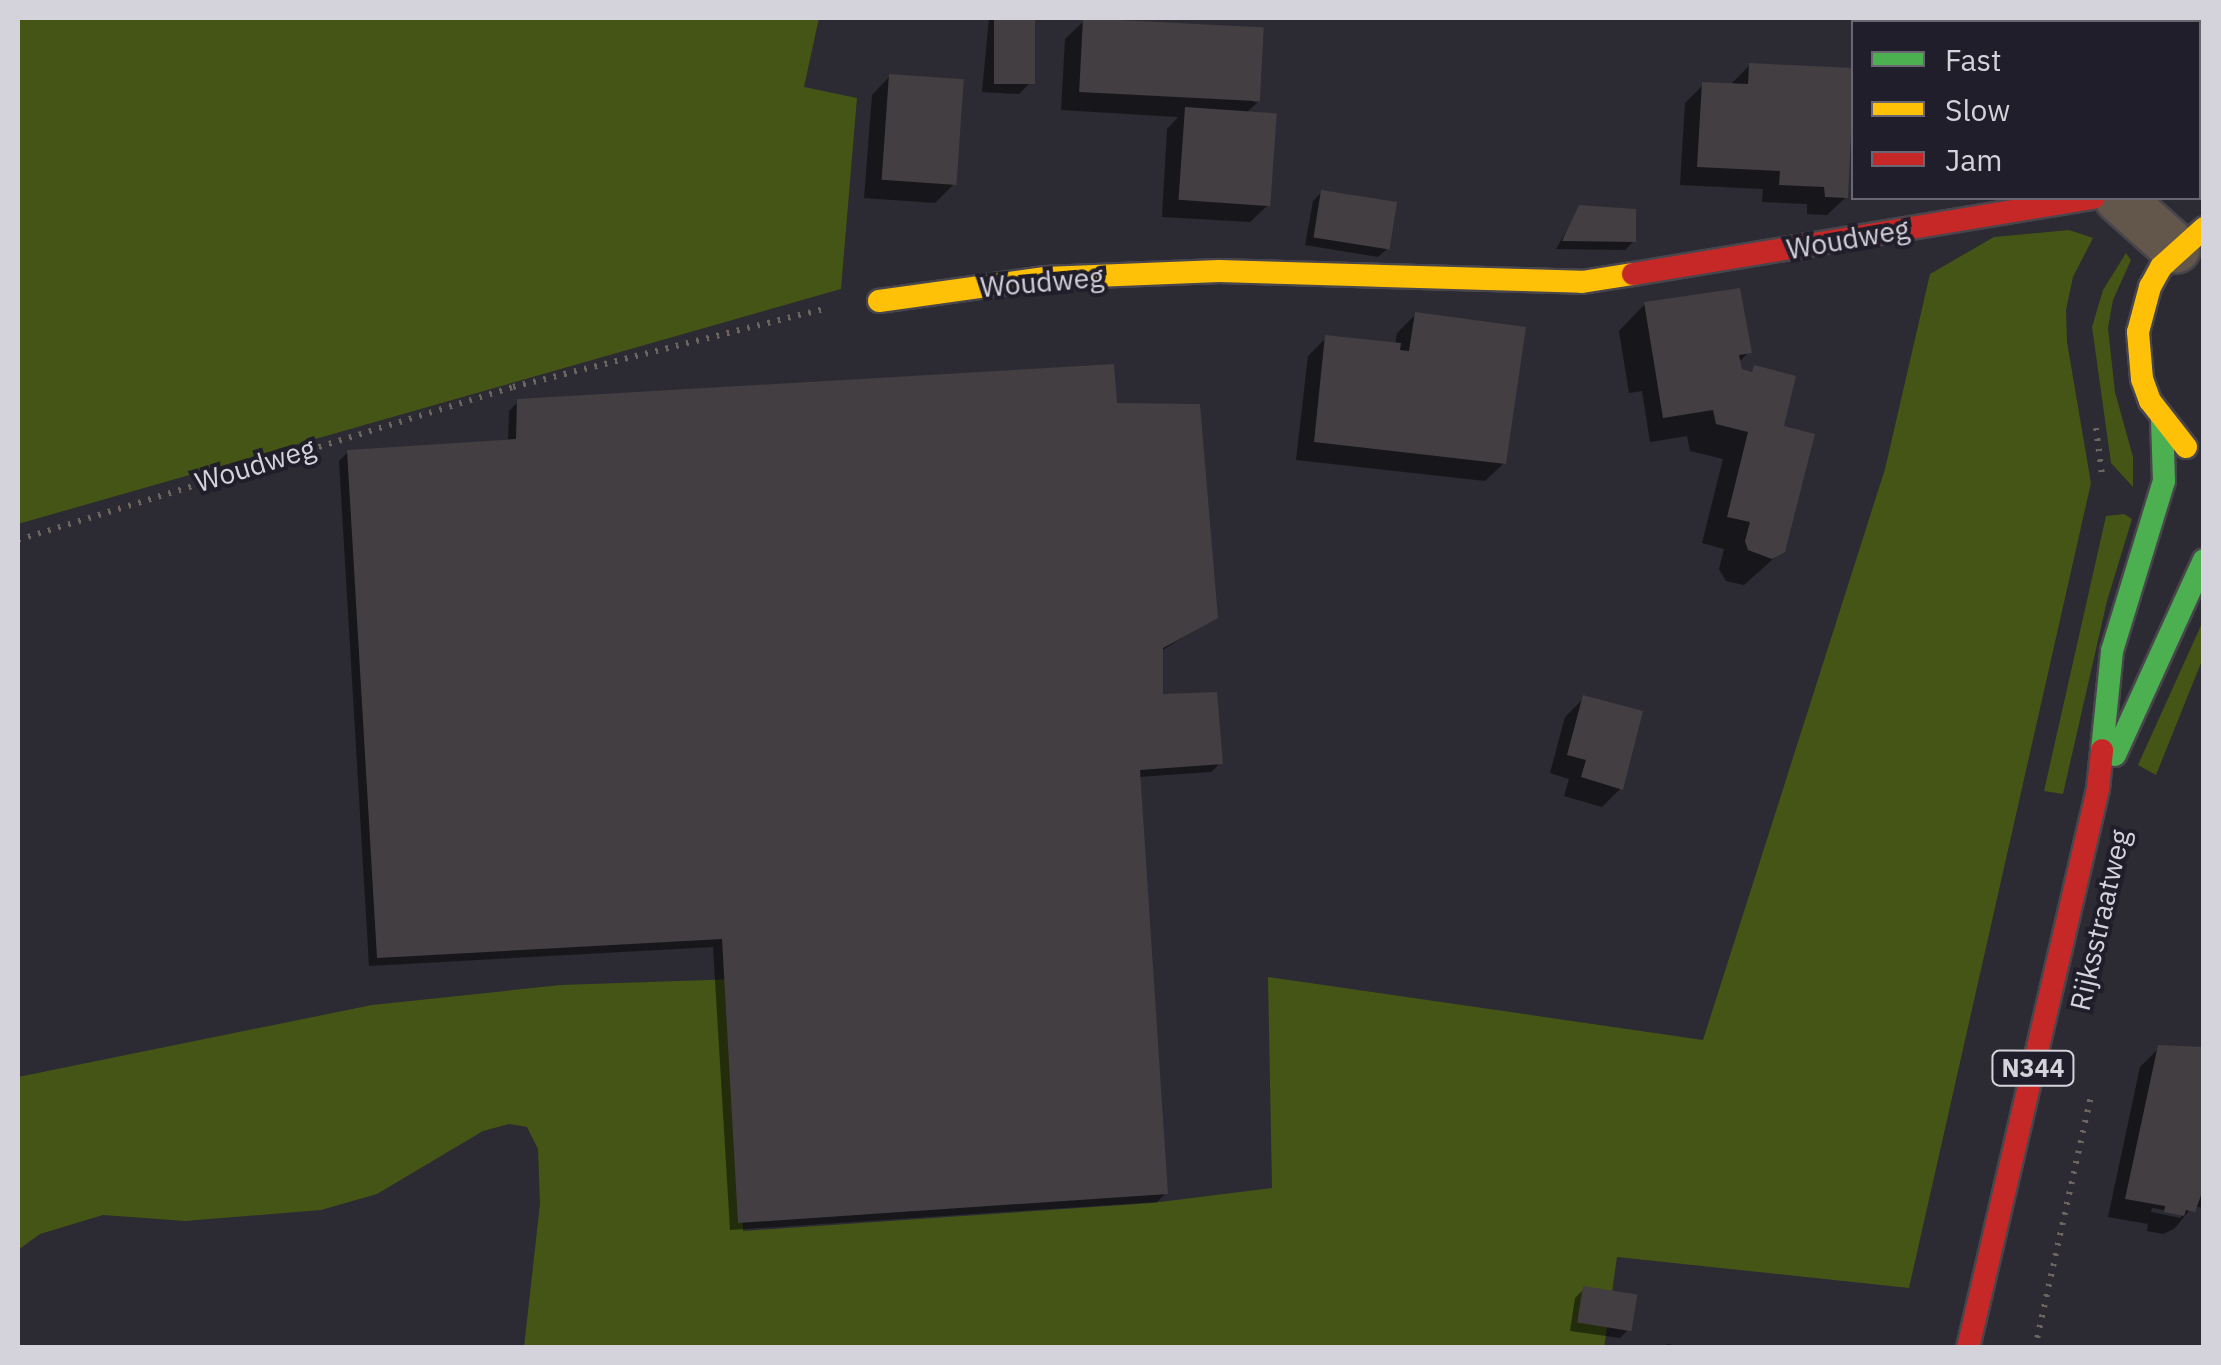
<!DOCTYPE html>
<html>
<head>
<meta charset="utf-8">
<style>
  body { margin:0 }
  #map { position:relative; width:2221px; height:1365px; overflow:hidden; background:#2c2a32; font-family:"IBM Plex Sans",sans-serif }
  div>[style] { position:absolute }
  .green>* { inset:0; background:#445516 }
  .shadow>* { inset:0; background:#0007 }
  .building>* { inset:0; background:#433e41; transform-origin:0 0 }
  .path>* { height:6px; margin-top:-3px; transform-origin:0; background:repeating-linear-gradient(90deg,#6c645f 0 2.5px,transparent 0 10.5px) }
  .roads { filter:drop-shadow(2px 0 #48464c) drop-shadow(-2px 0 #48464c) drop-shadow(0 2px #48464c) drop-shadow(0 -2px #48464c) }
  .street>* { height:48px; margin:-24px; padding:0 24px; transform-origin:24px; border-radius:24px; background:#63574c }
  .fast>* { height:22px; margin:-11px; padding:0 11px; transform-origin:11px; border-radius:11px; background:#4caf50 }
  .slow>* { height:22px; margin:-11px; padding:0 11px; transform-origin:11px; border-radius:11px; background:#ffc107 }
  .jam>* { height:22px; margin:-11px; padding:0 11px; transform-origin:11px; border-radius:11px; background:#c62828 }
  span { translate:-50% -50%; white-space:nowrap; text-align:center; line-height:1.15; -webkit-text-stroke:8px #211e2b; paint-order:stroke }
  .shield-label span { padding:2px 8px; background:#211e2b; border:2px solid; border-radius:8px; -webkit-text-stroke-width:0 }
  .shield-label { font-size:25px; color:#d4d2da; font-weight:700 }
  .street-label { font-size:28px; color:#d4d2da }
  .frame { position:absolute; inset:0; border:20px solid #d4d2da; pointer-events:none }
  .legend { position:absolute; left:1851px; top:20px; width:350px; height:180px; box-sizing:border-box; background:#211e2b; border:2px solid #696671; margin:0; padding:12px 18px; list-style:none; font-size:30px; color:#d4d2da }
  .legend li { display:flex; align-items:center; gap:20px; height:50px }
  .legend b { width:50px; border:2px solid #696671 }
</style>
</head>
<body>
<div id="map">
  <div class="green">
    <i style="clip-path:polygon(18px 18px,819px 18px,804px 87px,857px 98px,841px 289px,18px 524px)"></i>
    <i style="clip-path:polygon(2069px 230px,2093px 238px,2073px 277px,2066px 310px,2067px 342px,2091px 483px,1909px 1288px,1617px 1257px,1604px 1348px,524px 1347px,540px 1204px,538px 1149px,527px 1127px,509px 1124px,483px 1131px,377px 1194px,321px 1210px,185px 1221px,103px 1215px,40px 1234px,18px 1250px,18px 1077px,372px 1005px,561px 985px,737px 979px,743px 1231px,1152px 1203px,1272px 1188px,1268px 977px,1703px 1040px,1885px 469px,1930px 274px,1994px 237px)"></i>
    <i style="clip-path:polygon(2126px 253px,2131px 260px,2113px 300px,2108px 328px,2115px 392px,2133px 457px,2133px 487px,2111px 463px,2092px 327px,2103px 290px)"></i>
    <i style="clip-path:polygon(2124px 514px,2132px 519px,2107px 601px,2063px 794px,2044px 791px,2106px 516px)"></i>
    <i style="clip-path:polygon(2203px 621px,2203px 658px,2156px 775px,2138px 765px)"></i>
  </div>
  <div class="shadow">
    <i style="clip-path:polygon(989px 18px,1033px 18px,1028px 85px,1019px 94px,982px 92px)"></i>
    <i style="clip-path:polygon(1084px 21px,1257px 103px,1246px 113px,1269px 204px,1250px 222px,1162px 217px,1167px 129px,1178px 117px,1061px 110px,1065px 39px)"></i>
    <i style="clip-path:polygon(1750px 65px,1854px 70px,1846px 197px,1827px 215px,1807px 214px,1807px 204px,1762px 202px,1763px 189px,1680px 185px,1685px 103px,1703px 85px,1731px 84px)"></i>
    <i style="clip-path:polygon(890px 76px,954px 184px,935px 203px,864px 198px,872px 95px)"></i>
    <i style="clip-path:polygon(1322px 192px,1388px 248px,1378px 257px,1305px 245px,1313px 201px)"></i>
    <i style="clip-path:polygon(1580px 208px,1634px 241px,1625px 250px,1556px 249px)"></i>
    <i style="clip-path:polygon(1645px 304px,1749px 352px,1738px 363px,1739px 371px,1749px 374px,1755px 368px,1781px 428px,1783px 550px,1744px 585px,1726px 581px,1719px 569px,1724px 549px,1702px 543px,1723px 459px,1690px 451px,1687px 436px,1650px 442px,1642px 391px,1629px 393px,1619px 331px)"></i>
    <i style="clip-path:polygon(1416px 314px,1504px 463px,1485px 481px,1296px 460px,1308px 356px,1326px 338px,1395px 345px,1397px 333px)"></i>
    <i style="clip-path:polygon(518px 402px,1115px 405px,1215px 617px,1161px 651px,1161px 697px,1220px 763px,1211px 772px,1138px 777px,1166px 1193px,1157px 1202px,730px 1230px,713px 947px,369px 966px,339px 461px,348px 452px,508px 442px,509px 411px)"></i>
    <i style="clip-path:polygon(1584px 698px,1621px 788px,1602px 807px,1564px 796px,1569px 779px,1550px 773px,1565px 717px)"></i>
    <i style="clip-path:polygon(evenodd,2159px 1048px,2204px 1049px,2204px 1208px,2193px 1206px,2174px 1229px,2163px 1234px,2147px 1231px,2148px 1224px,2108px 1217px,2140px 1067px,2159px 1048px,2152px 1208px,2181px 1213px,2181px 1218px,2151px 1212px,2152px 1208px)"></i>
    <i style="clip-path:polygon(1584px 1289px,1629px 1329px,1620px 1338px,1570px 1331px,1575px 1298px)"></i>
    <i style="clip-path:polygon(1667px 1344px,1694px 1348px,1664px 1348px)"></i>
  </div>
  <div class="building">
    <i style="left:994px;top:18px;width:41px;height:66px"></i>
    <i style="left:1083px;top:18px;width:181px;height:74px;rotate:3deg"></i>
    <i style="clip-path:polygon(1749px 63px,1854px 68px,1848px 198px,1825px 197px,1824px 187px,1779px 185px,1780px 171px,1697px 167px,1702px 82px,1748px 84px)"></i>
    <i style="left:889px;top:74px;width:75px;height:106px;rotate:4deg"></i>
    <i style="left:1185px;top:107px;width:92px;height:93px;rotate:4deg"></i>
    <i style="left:1321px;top:190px;width:77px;height:48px;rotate:9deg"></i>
    <i style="clip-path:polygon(1579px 205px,1636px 209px,1636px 242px,1562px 241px)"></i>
    <i style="clip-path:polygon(1740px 288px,1752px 353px,1739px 355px,1742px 369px,1752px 372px,1754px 365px,1796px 376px,1784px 426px,1815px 434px,1785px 552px,1772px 559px,1748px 550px,1745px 541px,1750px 522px,1727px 517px,1748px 432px,1716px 424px,1713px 410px,1663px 418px,1644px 302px)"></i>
    <i style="clip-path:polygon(1415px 312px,1526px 327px,1506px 464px,1314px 442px,1325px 335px,1401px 343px,1400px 350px,1409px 351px)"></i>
    <i style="clip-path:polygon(1114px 364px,1117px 403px,1200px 404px,1218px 618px,1163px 648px,1163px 694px,1217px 692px,1223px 764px,1140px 770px,1168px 1194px,738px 1223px,722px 939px,377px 958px,347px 450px,516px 439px,517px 399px)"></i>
    <i style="clip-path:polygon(1583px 695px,1643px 711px,1623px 790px,1581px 777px,1586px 760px,1567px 755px)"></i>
    <i style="clip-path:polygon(2158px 1045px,2204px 1047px,2204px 1187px,2195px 1212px,2186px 1210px,2184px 1216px,2164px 1212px,2165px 1206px,2125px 1199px)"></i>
    <i style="left:1583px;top:1286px;width:55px;height:37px;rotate:9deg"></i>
  </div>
  <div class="path">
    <i style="left:2198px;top:84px;width:36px;rotate:-80deg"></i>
    <i style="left:2198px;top:133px;width:6px;rotate:-9deg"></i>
    <i style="left:2096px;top:428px;width:47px;rotate:82.7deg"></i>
    <i style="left:18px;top:540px;width:518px;rotate:-17.18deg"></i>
    <i style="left:513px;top:387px;width:320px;rotate:-14.1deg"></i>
    <i style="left:2035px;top:1348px;width:259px;rotate:-77.5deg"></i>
  </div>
  <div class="roads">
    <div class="street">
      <i style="left:2117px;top:22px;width:4px;rotate:-90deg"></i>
      <i style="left:2119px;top:198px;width:76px;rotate:41.8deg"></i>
    </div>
    <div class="fast">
      <i style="left:2102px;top:750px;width:100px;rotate:-84.2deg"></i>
      <i style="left:2112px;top:651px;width:178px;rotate:-73deg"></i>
      <i style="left:2164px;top:481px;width:59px;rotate:-91.9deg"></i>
      <i style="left:2115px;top:755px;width:214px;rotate:-65.5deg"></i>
    </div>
    <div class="slow">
      <i style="left:879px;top:301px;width:168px;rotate:-7.9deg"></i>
      <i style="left:1045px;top:278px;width:174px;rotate:-2.3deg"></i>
      <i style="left:1219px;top:271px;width:363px;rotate:1.7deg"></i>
      <i style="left:1582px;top:282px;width:52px;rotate:-8.9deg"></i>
      <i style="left:2186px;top:447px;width:58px;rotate:-128deg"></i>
      <i style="left:2150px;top:401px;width:23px;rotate:-110deg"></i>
      <i style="left:2142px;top:379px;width:47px;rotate:-94.9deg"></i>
      <i style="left:2138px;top:332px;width:47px;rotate:-75.1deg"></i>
      <i style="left:2150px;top:287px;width:23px;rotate:-61deg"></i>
      <i style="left:2161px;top:267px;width:58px;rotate:-42.2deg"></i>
    </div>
    <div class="jam">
      <i style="left:1633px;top:274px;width:467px;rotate:-9.4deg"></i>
      <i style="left:1968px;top:1348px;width:574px;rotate:-76.91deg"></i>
      <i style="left:2098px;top:789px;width:39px;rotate:-84deg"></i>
    </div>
  </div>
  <div class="shield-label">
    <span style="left:2033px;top:1068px">N344</span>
  </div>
  <div class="street-label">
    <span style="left:1848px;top:239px;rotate:-10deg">Woudweg</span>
    <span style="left:1042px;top:282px;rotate:-5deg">Woudweg</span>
    <span style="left:255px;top:465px;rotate:-17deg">Woudweg</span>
    <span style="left:2100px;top:920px;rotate:-77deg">Rijksstraatweg</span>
  </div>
  <div class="frame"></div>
  <ul class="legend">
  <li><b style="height:12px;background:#4caf50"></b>Fast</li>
  <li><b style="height:12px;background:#ffc107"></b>Slow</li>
  <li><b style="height:12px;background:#c62828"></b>Jam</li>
  </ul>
</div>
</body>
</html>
